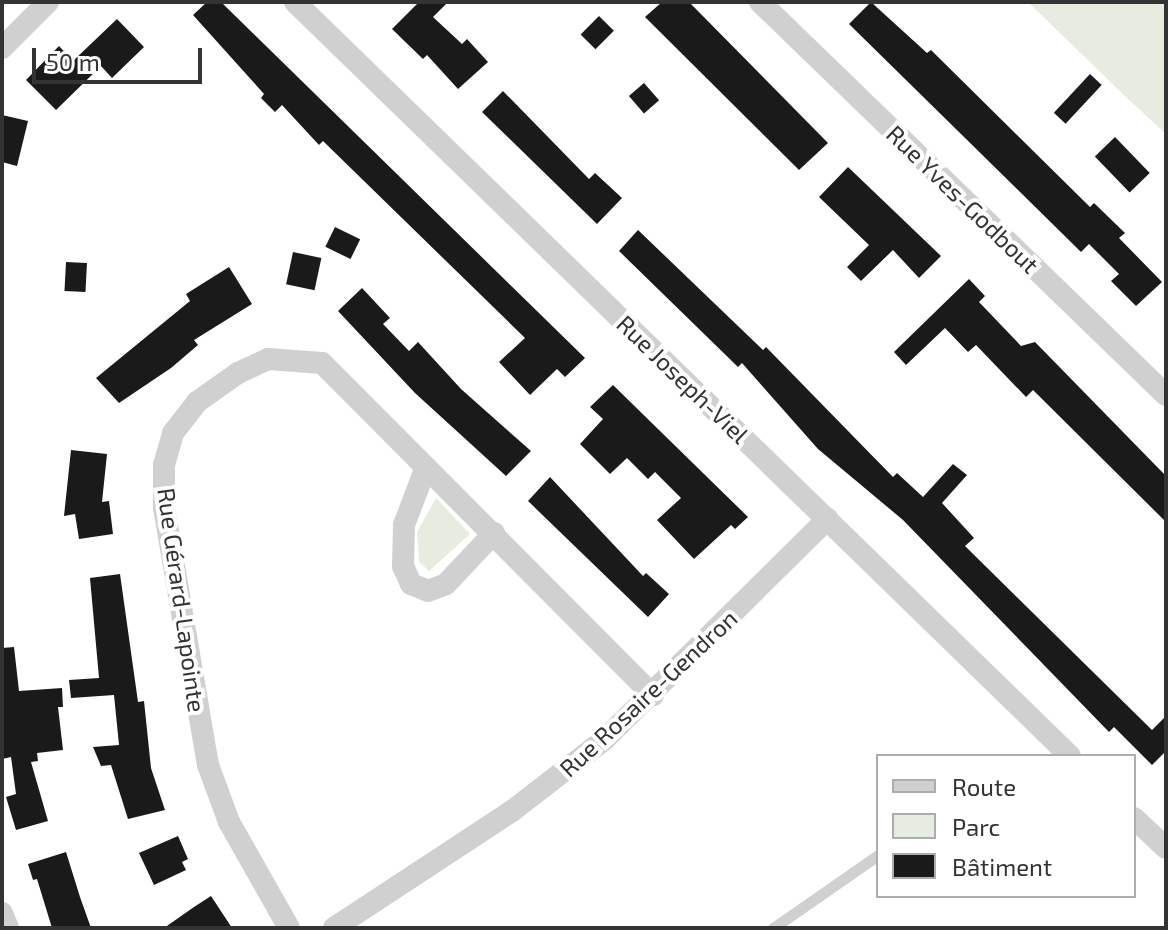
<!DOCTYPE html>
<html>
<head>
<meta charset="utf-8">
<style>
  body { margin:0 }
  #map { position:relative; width:1168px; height:930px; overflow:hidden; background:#fff; font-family:"Exo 2",sans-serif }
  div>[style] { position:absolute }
  .green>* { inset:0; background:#e6ecdf }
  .building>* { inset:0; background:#1a1a1a; transform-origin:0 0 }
  .service>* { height:11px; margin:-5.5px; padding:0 5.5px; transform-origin:5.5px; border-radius:5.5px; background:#d0d0d0 }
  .minor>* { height:22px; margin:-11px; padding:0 11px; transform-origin:11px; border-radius:11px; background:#d0d0d0 }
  span { translate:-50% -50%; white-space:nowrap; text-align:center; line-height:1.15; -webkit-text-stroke:8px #fff; paint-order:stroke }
  .street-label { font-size:24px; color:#333 }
  .frame { position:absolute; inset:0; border:4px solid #333; pointer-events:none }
  .legend { position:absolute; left:876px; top:754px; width:260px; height:144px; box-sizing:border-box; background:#fff; border:2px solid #adadad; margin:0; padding:10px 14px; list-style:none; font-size:24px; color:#333 }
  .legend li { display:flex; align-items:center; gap:16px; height:40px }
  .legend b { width:40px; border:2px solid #adadad }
  .scale { position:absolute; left:32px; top:48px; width:170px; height:36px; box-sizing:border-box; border:4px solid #333; border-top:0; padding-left:10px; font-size:24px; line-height:28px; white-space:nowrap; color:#333; -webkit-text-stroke:6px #fff; paint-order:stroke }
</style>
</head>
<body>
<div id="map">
  <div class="green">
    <i style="clip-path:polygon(1028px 2px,1166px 2px,1166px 134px,1128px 99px)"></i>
    <i style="clip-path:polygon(436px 498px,470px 534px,429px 571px,419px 562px,417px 532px)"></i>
  </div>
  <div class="building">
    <i style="clip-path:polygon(207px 2px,221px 2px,585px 358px,565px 377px,557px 369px,530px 395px,499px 362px,525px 338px,323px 141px,319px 145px,282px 105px,275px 112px,261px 98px,264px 94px,193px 15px)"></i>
    <i style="clip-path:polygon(419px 2px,448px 2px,433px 17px,462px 44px,467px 39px,488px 62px,458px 89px,427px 55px,423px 59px,392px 29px)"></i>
    <i style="clip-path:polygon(662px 2px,689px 2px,828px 143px,799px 170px,645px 17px)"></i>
    <i style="clip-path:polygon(871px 2px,927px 53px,931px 50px,1090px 207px,1094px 203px,1125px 233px,1119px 238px,1162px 282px,1136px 306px,1111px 281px,1119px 274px,1089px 244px,1081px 252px,849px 24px)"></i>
    <i style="left:599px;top:16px;width:21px;height:26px;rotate:45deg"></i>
    <i style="clip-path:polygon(117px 19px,144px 47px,112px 78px,101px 66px,56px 110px,26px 80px,59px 46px,73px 61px)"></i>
    <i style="left:1090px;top:74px;width:16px;height:53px;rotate:43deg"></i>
    <i style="left:644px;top:83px;width:23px;height:20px;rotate:49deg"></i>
    <i style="clip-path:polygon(503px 91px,589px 179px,595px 173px,622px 198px,597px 224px,482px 112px)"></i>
    <i style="clip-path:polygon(2px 115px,28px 121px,17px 166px,2px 162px)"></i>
    <i style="left:1115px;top:137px;width:50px;height:28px;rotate:46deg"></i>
    <i style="clip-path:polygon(848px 167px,941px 256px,919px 278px,893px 250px,861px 281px,847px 267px,869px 245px,819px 197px)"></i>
    <i style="left:335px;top:227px;width:28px;height:22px;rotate:26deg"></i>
    <i style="clip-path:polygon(638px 230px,763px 350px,766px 347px,893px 477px,897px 473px,923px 497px,953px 464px,967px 475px,942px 503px,974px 538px,965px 546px,1152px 730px,1166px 716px,1166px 751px,1152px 765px,1114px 727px,1109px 732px,903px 520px,818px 449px,742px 363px,738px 367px,619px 251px)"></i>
    <i style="left:293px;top:252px;width:29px;height:33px;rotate:12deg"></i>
    <i style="left:66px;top:262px;width:21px;height:29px;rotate:3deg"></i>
    <i style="clip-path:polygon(229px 267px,252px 304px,194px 340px,198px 345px,171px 368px,119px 403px,96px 378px,190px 301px,186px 294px)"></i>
    <i style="clip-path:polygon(969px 279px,985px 296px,979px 302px,1021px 346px,1035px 342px,1166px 476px,1166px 522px,1033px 390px,1026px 397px,976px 345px,968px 352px,945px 328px,906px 365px,894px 352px)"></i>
    <i style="clip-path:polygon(362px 288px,390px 318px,383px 324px,409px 351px,418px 342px,461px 389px,531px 451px,506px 476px,415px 393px,338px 311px)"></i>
    <i style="clip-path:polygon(613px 385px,748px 517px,735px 529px,731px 525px,694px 559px,657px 520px,681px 498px,655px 472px,648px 479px,627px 458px,610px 474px,580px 444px,603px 419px,590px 407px)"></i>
    <i style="clip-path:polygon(71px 450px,107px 454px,102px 502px,109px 501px,113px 534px,79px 539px,75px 514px,64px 516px)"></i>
    <i style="clip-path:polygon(550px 477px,643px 576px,646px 573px,669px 594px,648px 617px,528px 501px)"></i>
    <i style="clip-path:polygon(120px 574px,138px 702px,144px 701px,151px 768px,165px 810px,128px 819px,111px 765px,101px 766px,93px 747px,119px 745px,114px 695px,71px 698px,69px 680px,99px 678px,90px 578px)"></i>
    <i style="clip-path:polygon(14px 647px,19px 691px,62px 688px,63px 707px,58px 707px,63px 750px,37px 753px,38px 761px,31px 762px,48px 821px,16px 830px,6px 797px,16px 794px,11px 757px,2px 759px,2px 648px)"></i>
    <i style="clip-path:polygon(178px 836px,188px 859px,182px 862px,186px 870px,154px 885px,139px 853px)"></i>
    <i style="clip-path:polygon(66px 852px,80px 897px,91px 928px,52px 928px,37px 879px,33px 880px,28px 864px)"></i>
    <i style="clip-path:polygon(211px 896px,232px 928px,164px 928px,194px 907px)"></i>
  </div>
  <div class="service">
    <i style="left:773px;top:928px;width:128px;rotate:-34.8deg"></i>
  </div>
  <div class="minor">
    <i style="left:295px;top:2px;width:1081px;rotate:44.21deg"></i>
    <i style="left:760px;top:2px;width:565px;rotate:44.07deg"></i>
    <i style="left:2px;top:48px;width:65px;rotate:-45deg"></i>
    <i style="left:426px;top:467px;width:62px;rotate:110.8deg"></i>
    <i style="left:404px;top:525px;width:41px;rotate:91.4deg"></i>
    <i style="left:403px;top:566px;width:20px;rotate:66deg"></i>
    <i style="left:411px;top:584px;width:18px;rotate:22deg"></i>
    <i style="left:428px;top:591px;width:19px;rotate:-21deg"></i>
    <i style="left:446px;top:584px;width:70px;rotate:-46.7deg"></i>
    <i style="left:1134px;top:818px;width:44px;rotate:43.2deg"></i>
    <i style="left:2px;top:913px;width:16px;rotate:68deg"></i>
    <i style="left:289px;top:928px;width:122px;rotate:-119.5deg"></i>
    <i style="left:229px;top:822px;width:61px;rotate:-110.2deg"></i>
    <i style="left:208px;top:765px;width:261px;rotate:-99.7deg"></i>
    <i style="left:164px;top:508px;width:43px;rotate:-90deg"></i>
    <i style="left:164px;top:465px;width:33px;rotate:-74deg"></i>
    <i style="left:173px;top:433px;width:39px;rotate:-52deg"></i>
    <i style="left:197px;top:402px;width:50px;rotate:-35.3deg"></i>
    <i style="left:238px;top:373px;width:33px;rotate:-25deg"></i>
    <i style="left:268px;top:359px;width:54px;rotate:4.2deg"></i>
    <i style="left:322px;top:363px;width:469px;rotate:45.1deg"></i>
    <i style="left:334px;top:928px;width:213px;rotate:-33.3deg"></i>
    <i style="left:512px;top:811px;width:118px;rotate:-37.7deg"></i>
    <i style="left:605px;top:739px;width:313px;rotate:-44.7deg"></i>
  </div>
  <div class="street-label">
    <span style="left:963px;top:199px;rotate:44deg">Rue Yves-Godbout</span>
    <span style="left:683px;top:379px;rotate:44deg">Rue Joseph-Viel</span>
    <span style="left:182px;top:600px;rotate:82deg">Rue Gérard-Lapointe</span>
    <span style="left:648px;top:693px;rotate:-43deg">Rue Rosaire-Gendron</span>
  </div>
  <div class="frame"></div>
  <ul class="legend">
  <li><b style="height:10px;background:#d0d0d0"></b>Route</li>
  <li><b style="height:22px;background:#e6ecdf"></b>Parc</li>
  <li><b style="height:22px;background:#1a1a1a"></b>Bâtiment</li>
  </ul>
  <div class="scale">50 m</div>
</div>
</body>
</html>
